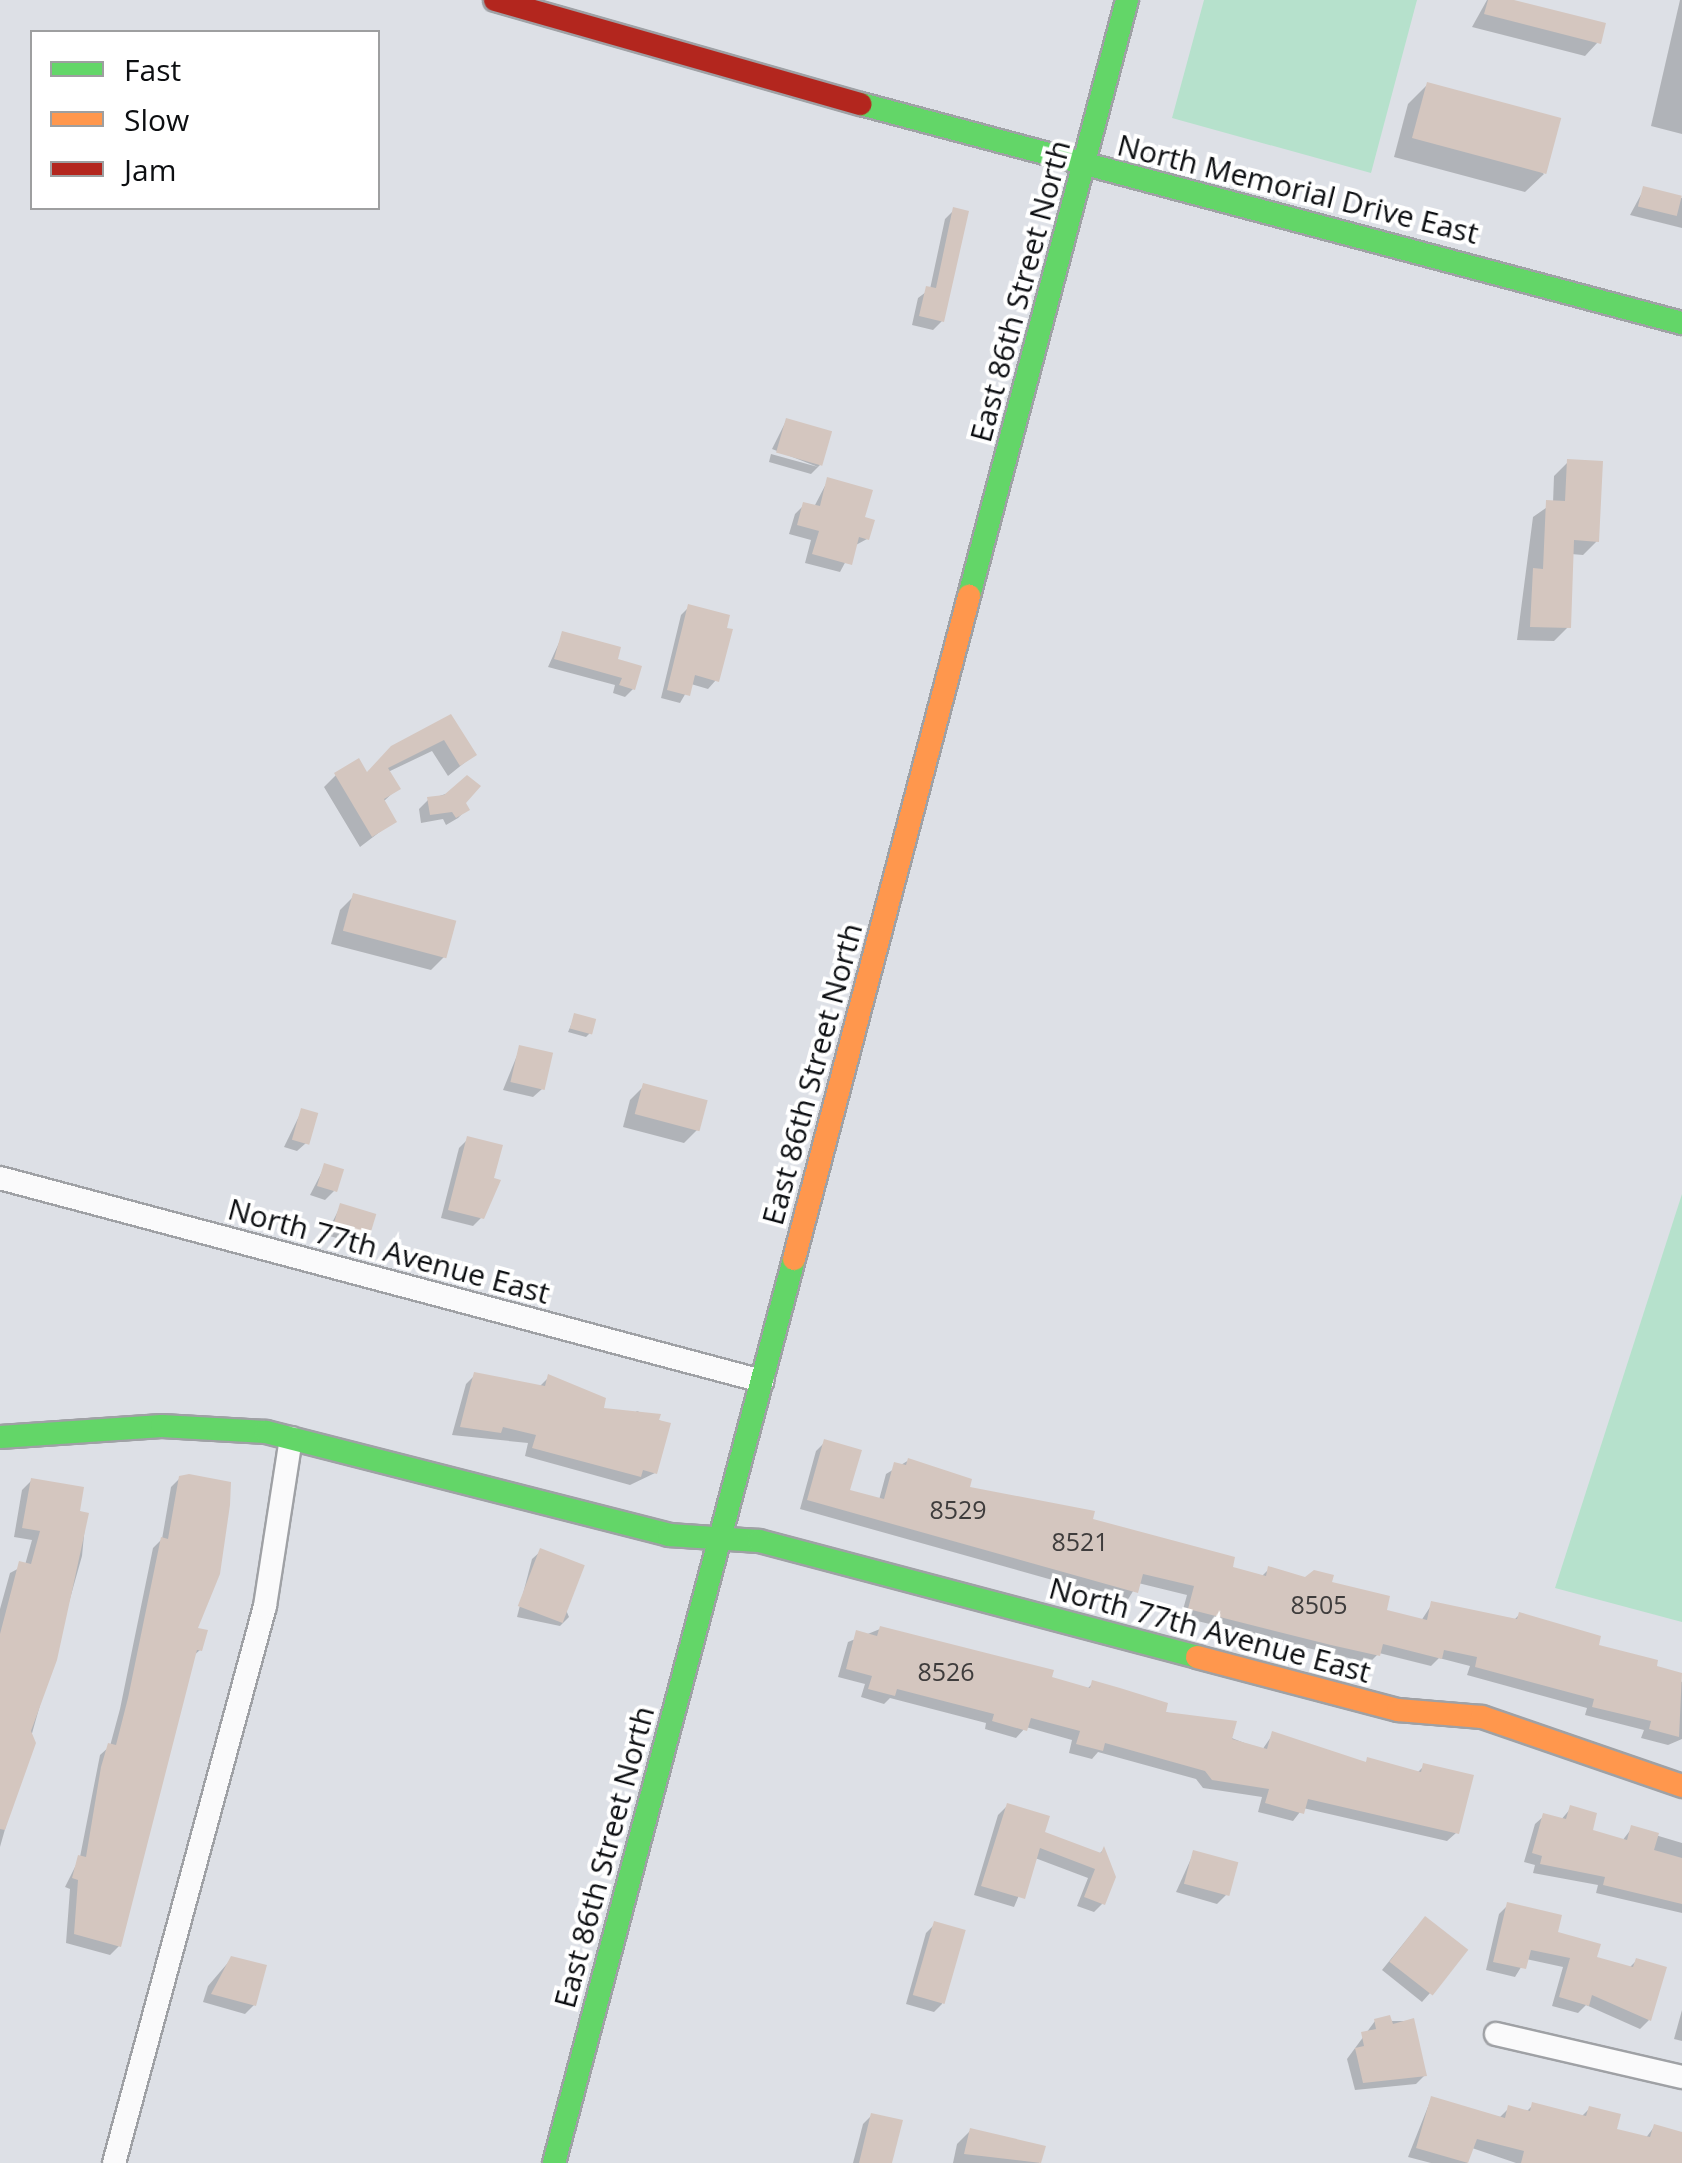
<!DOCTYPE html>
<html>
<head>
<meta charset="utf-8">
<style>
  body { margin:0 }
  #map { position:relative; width:1682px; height:2163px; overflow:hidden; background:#dde0e6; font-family:"Open Sans",sans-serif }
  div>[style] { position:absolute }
  .green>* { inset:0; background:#b6e1cc }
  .shadow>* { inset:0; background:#0003 }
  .building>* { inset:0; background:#d4c6bf; transform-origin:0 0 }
  .roads { filter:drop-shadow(2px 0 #9fa1a5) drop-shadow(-2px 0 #9fa1a5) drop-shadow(0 2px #9fa1a5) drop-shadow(0 -2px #9fa1a5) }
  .street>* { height:22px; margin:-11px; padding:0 11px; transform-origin:11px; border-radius:11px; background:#fafafb }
  .fast>* { height:22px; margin:-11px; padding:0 11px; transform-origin:11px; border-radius:11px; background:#63d668 }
  .slow>* { height:22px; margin:-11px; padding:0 11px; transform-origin:11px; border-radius:11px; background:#ff974d }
  .jam>* { height:22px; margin:-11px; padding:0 11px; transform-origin:11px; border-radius:11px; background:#b3261e }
  span { translate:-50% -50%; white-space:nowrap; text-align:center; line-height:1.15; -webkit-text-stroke:8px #fff; paint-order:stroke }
  .number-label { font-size:25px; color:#3e3c3c }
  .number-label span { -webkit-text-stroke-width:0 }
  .street-label { font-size:30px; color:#0c0e11 }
  .legend { position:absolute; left:30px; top:30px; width:350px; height:180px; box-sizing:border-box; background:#fff; border:2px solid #9e9fa0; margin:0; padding:12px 18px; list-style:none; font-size:30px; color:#0c0e11 }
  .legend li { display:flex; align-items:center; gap:20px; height:50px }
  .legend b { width:50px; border:2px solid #9e9fa0 }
</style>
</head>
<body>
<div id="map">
  <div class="green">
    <i style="clip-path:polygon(1204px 0,1417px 0,1371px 173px,1172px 118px)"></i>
    <i style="clip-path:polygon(1682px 1194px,1682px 1622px,1555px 1588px)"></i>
  </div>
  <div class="shadow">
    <i style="clip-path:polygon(1487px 0,1504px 0,1598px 42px,1585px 56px,1472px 27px)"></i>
    <i style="clip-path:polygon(1680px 0,1682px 0,1682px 134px,1651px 126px)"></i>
    <i style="clip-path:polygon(1427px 85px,1544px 174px,1525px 192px,1394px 157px,1408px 104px)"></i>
    <i style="clip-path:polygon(1644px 189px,1682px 198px,1682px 228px,1630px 215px)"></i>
    <i style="clip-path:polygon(954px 210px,942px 321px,933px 330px,912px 325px,918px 298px,930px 289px,945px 219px)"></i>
    <i style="clip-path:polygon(786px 421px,820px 465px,818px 467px,772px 449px)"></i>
    <i style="clip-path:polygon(771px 454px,818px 467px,811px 474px,769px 462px)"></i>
    <i style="clip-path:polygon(1568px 462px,1597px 541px,1583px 555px,1571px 554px,1568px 627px,1554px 641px,1517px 640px,1533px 517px,1553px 503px,1554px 476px)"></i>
    <i style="clip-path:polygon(828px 480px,862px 519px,867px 539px,854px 546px,840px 572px,805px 563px,811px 540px,789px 534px,795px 514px,804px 505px,814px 507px)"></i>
    <i style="clip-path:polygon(689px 607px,716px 680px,708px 689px,691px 684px,680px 703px,661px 698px,681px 615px)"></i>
    <i style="clip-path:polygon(563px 634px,615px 660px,633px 689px,625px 697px,613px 693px,615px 685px,548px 667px)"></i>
    <i style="clip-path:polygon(450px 717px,474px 755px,448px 776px,432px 751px,388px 772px,398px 788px,383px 802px,394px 821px,360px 847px,324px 787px,336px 775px,367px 776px)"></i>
    <i style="clip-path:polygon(454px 791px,467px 809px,458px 818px,446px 825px,443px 819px,421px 823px,419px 809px,428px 800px)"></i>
    <i style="clip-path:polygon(354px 896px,445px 956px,431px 970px,331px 944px,340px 910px)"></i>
    <i style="clip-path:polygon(575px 1016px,590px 1033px,586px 1037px,568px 1032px)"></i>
    <i style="clip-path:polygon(520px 1048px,542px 1089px,533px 1097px,503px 1090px)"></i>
    <i style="clip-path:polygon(644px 1086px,698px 1129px,684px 1143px,623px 1127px,630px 1100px)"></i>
    <i style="clip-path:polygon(302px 1110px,306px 1143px,297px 1151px,284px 1147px)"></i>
    <i style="clip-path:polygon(468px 1139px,482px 1217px,473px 1226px,441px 1218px,459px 1148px)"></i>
    <i style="clip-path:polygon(325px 1166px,334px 1191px,325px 1200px,310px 1195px)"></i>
    <i style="clip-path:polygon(341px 1205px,367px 1235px,358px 1244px,326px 1235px)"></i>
    <i style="clip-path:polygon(475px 1375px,539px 1387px,549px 1377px,601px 1410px,630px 1417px,637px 1411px,668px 1424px,655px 1473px,630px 1485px,525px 1456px,528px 1443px,452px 1435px,466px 1384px)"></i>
    <i style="clip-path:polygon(825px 1442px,847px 1491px,879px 1500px,886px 1474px,909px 1460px,967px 1489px,1230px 1568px,1261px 1577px,1269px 1569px,1329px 1584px,1384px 1612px,1421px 1621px,1432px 1604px,1513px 1621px,1520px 1614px,1682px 1682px,1682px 1739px,1668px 1745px,1641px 1738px,1644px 1730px,1585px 1715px,1587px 1708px,1467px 1675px,1470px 1666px,1439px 1658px,1431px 1666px,1379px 1653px,1369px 1663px,1181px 1617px,1187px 1595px,1138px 1583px,1127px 1601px,800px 1509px,816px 1451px)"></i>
    <i style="clip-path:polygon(180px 1478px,200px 1650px,192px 1657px,119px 1946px,110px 1955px,66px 1943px,70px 1889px,65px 1887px,80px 1857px,100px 1755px,110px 1746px,120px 1709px,153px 1548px,162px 1539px,171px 1487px)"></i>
    <i style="clip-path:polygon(31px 1481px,86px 1515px,82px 1556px,0 1847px,0 1609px,10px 1573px,25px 1565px,32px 1540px,14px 1537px,22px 1490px)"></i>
    <i style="clip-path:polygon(541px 1551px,569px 1617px,560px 1626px,517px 1617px,532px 1559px)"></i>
    <i style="clip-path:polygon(880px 1629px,1086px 1690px,1093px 1683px,1262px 1750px,1273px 1734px,1364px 1764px,1368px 1760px,1417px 1773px,1424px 1766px,1456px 1833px,1447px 1841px,1303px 1808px,1293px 1821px,1258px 1812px,1262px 1797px,1203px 1788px,1196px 1779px,1098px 1752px,1092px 1759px,1069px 1753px,1072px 1740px,1026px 1727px,1016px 1738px,985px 1729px,986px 1723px,890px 1698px,884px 1704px,861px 1697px,865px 1684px,838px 1677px,848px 1642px)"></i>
    <i style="clip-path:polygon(1007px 1806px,1042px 1834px,1098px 1855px,1103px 1850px,1103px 1903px,1094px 1912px,1077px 1906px,1088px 1878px,1035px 1858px,1014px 1907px,974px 1895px,998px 1815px)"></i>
    <i style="clip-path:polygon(1571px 1808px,1589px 1831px,1622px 1841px,1632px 1828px,1682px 1843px,1682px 1913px,1596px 1893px,1598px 1885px,1533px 1873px,1535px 1865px,1524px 1862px,1535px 1824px,1544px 1816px,1560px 1821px)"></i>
    <i style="clip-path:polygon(1194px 1852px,1226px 1895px,1217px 1904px,1176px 1892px)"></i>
    <i style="clip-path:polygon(1508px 1905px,1594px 1958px,1629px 1968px,1636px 1961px,1649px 2020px,1640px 2029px,1586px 2005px,1578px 2013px,1552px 2006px,1563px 1967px,1526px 1959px,1515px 1977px,1486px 1970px,1499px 1914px)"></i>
    <i style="clip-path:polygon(935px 1924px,942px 2004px,934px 2012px,906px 2004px,926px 1933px)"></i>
    <i style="clip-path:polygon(1416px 1928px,1430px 1993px,1422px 2002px,1382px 1970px)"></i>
    <i style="clip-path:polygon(232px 1958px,254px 2005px,245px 2014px,203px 2002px,208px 1986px)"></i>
    <i style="clip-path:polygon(1682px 2010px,1682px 2041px,1674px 2039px)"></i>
    <i style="clip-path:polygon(1375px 2021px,1412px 2021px,1425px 2075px,1416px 2084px,1355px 2090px,1347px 2059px)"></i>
    <i style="clip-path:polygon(1431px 2099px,1500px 2117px,1509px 2108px,1526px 2112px,1533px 2105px,1581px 2117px,1589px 2109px,1614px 2131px,1645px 2139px,1654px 2127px,1682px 2134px,1682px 2163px,1516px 2163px,1472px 2148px,1467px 2163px,1431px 2163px,1408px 2157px)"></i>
    <i style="clip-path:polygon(872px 2115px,890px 2163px,853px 2163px,863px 2124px)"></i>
    <i style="clip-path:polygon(971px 2130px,1043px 2148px,1039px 2163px,953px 2163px,957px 2144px)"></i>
  </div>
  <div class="building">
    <i style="clip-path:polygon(1488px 0,1514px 0,1606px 23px,1601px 44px,1484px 14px)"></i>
    <i style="left:1427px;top:82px;width:139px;height:58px;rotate:15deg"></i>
    <i style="left:1643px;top:186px;width:40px;height:21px;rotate:14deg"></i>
    <i style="clip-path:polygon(953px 207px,969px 211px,944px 322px,919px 316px,926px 286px,936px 288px)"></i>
    <i style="left:786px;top:418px;width:48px;height:36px;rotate:16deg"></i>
    <i style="clip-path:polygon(1567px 459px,1603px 461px,1599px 542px,1574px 540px,1571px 628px,1530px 627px,1533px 568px,1543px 569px,1546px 500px,1565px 501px)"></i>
    <i style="clip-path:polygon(827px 477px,873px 490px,865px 517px,875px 520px,869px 540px,859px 537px,852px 565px,812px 554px,819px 531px,797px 525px,803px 502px,820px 506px)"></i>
    <i style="clip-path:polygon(688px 604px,730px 615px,727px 628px,733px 629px,719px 682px,695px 675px,690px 696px,667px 690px)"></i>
    <i style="clip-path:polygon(562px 631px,621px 647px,618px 659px,642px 666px,635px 690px,619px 685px,622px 678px,554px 659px)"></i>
    <i style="clip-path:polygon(451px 714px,477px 755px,460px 766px,444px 740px,388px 768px,401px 789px,384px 799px,397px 822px,372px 837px,334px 773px,359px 758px,367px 772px,391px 746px)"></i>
    <i style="clip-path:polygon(467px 775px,481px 786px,466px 803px,470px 810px,456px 818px,452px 812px,430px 815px,427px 797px,444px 795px)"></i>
    <i style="left:353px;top:893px;width:107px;height:39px;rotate:15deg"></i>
    <i style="left:574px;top:1013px;width:23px;height:16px;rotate:15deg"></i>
    <i style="left:519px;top:1045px;width:35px;height:38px;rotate:13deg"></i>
    <i style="left:643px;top:1083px;width:67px;height:32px;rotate:15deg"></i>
    <i style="left:301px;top:1108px;width:18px;height:33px;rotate:16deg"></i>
    <i style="clip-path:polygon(467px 1136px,503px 1145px,494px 1178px,501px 1180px,484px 1219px,448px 1210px)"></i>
    <i style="left:324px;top:1163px;width:21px;height:24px;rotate:17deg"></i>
    <i style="left:340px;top:1203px;width:38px;height:24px;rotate:17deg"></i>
    <i style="clip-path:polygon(474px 1372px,545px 1386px,548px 1374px,606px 1398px,604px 1408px,661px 1414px,659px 1420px,671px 1423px,657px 1474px,643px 1470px,641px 1477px,532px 1448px,536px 1435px,503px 1427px,501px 1433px,460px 1427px)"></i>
    <i style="clip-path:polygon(824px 1439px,862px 1450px,850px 1490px,884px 1499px,894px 1462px,906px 1465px,908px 1458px,972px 1479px,970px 1487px,1095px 1511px,1093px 1519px,1235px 1557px,1233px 1567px,1266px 1576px,1268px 1566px,1305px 1577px,1314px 1570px,1334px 1575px,1332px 1582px,1390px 1596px,1387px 1610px,1427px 1620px,1431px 1601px,1517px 1619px,1519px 1612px,1601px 1636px,1599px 1645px,1658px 1660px,1657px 1666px,1682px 1673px,1679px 1737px,1649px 1729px,1651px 1721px,1592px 1707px,1594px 1699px,1475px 1667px,1477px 1657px,1444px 1650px,1442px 1659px,1383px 1644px,1380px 1656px,1331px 1645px,1188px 1609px,1194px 1586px,1143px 1574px,1138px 1593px,807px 1500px)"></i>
    <i style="clip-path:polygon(189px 1474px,231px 1482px,230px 1505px,220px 1574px,198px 1628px,208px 1630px,202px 1651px,197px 1650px,121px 1947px,74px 1934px,78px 1880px,72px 1878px,78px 1855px,86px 1857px,101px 1767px,108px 1743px,116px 1745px,128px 1698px,161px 1537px,168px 1539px,179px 1476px)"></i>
    <i style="clip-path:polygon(31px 1478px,84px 1487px,80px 1511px,89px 1513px,57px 1660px,31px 1731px,36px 1743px,5px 1830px,0 1829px,0 1634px,19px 1561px,31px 1564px,40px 1531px,22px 1528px)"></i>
    <i style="left:540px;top:1548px;width:48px;height:62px;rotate:21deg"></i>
    <i style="clip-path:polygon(880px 1626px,1054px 1670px,1052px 1677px,1090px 1688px,1092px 1680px,1120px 1688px,1168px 1703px,1166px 1712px,1237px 1721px,1232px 1739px,1267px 1749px,1272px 1731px,1366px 1762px,1367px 1757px,1421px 1772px,1423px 1763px,1474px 1775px,1459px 1834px,1308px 1799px,1304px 1814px,1265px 1803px,1269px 1789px,1212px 1780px,1205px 1771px,1105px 1743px,1103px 1751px,1076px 1744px,1080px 1731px,1031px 1718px,1027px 1731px,992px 1721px,994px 1714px,897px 1689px,895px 1696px,868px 1689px,872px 1676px,846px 1669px,856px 1630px,877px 1636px)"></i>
    <i style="clip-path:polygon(1007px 1803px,1050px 1816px,1045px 1832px,1101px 1853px,1104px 1846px,1116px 1877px,1105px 1905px,1084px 1897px,1095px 1869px,1040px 1848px,1025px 1899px,981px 1886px)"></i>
    <i style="clip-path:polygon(1570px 1805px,1597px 1813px,1593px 1830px,1627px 1840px,1631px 1825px,1659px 1833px,1654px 1850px,1682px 1858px,1682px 1904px,1603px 1885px,1605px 1877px,1540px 1864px,1542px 1856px,1532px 1853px,1543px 1813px,1566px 1819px)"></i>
    <i style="left:1193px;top:1850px;width:47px;height:35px;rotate:15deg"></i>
    <i style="clip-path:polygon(1507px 1902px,1562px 1915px,1558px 1932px,1601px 1944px,1597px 1957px,1633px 1967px,1636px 1958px,1667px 1967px,1651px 2021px,1592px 1995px,1589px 2006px,1559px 1997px,1570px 1958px,1531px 1950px,1526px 1969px,1493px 1962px)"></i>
    <i style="left:1425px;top:1916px;width:55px;height:58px;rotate:38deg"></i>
    <i style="left:934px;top:1921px;width:33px;height:77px;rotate:16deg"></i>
    <i style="clip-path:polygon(231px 1956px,267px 1965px,256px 2006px,211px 1994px)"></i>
    <i style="clip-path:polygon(1390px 2015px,1393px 2024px,1414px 2018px,1427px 2076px,1363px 2083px,1355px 2048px,1364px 2046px,1361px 2032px,1376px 2029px,1374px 2019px)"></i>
    <i style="clip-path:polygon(1431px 2096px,1505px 2118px,1508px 2105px,1530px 2111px,1532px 2102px,1586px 2116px,1589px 2106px,1621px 2114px,1617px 2129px,1650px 2137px,1654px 2124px,1682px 2132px,1682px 2163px,1521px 2163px,1524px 2151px,1477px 2139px,1468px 2163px,1416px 2148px)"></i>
    <i style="clip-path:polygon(871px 2113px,903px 2120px,892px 2163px,859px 2163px)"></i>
    <i style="clip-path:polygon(970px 2128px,1046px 2146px,1041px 2163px,964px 2154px)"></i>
  </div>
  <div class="roads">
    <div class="street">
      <i style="left:0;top:1178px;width:789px;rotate:14.92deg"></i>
      <i style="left:1496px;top:2034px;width:191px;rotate:13deg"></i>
      <i style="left:114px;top:2163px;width:577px;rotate:-74.83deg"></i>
      <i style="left:265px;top:1606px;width:170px;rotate:-81.2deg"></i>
    </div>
    <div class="fast">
      <i style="left:861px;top:104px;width:850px;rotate:14.94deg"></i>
      <i style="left:969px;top:596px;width:617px;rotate:-75.15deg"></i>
      <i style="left:0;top:1437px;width:162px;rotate:-3.9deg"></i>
      <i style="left:162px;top:1426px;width:104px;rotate:3.3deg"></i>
      <i style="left:266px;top:1432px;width:416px;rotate:14.3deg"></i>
      <i style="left:669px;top:1535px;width:90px;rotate:3.8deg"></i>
      <i style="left:759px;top:1541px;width:453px;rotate:14.8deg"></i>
      <i style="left:554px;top:2163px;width:935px;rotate:-75.13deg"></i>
    </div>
    <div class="slow">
      <i style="left:794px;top:1259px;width:686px;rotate:-75.21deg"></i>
      <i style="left:1197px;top:1657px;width:208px;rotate:14.8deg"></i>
      <i style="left:1398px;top:1710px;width:84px;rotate:4.8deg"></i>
      <i style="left:1482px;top:1717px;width:212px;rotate:19deg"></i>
    </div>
    <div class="jam">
      <i style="left:495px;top:0;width:380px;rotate:15.9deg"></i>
    </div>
  </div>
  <div class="number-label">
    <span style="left:958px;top:1509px">8529</span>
    <span style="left:1080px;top:1541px">8521</span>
    <span style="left:1319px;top:1604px">8505</span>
    <span style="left:946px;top:1671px">8526</span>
  </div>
  <div class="street-label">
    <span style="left:1298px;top:189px;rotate:14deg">North Memorial Drive East</span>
    <span style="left:1020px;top:291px;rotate:-75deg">East 86th Street North</span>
    <span style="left:812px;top:1074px;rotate:-75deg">East 86th Street North</span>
    <span style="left:389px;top:1251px;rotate:15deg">North 77th Avenue East</span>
    <span style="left:1210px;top:1630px;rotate:15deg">North 77th Avenue East</span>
    <span style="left:604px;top:1857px;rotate:-75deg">East 86th Street North</span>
  </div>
  <ul class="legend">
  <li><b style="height:12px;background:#63d668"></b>Fast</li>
  <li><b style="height:12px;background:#ff974d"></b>Slow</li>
  <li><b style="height:12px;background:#b3261e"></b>Jam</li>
  </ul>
</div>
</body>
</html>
